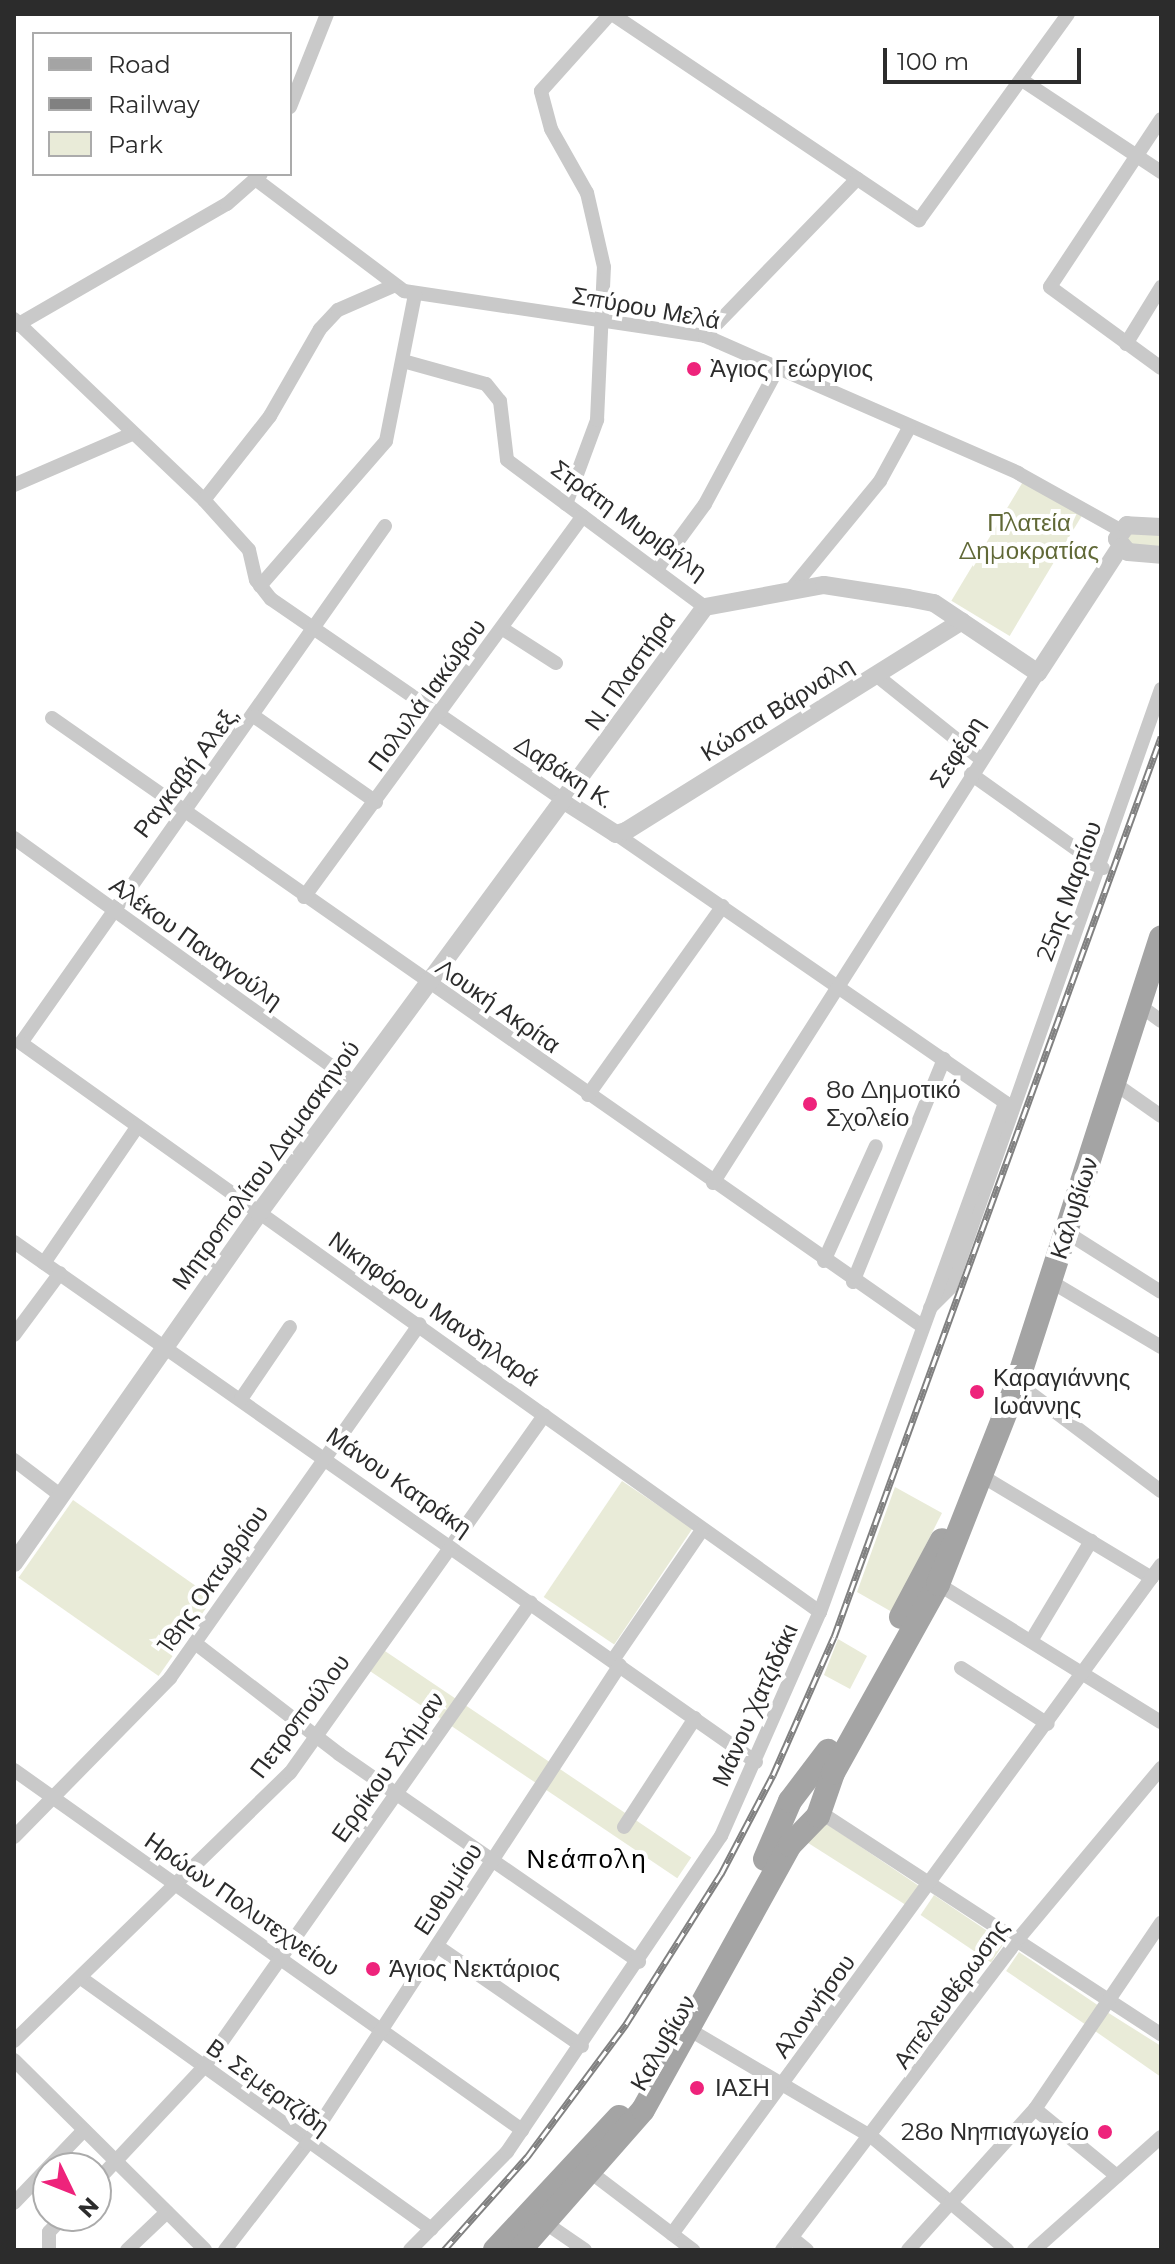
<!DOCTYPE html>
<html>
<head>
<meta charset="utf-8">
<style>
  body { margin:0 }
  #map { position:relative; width:1175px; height:2264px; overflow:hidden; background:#fff; font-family:Montserrat,sans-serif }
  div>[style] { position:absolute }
  .green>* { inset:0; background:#e9ebd8; transform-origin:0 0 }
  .minor>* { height:14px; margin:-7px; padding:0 7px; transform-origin:7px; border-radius:7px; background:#c9c9c9 }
  .tertiary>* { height:18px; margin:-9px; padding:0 9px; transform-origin:9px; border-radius:9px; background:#c9c9c9 }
  .primary>* { height:24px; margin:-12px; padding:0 12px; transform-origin:12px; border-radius:12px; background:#a4a4a4 }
  .rail>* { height:7px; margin-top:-3.5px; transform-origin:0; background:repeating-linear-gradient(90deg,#fff 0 12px,#818181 0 24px); box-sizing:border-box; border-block:2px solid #818181 }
  .dots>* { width:22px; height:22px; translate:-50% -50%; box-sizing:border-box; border:4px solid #fff; border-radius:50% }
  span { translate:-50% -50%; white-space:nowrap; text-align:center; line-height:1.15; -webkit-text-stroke:8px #fff; paint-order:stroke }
  .street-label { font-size:24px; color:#2c2c2c }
  .poi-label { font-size:24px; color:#2c2c2c }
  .left { translate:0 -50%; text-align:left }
  .right { translate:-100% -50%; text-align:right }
  .park-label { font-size:24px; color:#616937 }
  .neighbourhood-label { font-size:26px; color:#000; letter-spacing:2px }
  .frame { position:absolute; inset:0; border:16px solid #2c2c2c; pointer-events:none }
  .legend { position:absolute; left:32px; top:32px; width:260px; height:144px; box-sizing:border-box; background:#fff; border:2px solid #ababab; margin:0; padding:10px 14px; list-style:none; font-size:24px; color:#2c2c2c }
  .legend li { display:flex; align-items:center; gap:16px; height:40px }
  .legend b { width:40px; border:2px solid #ababab }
  .north { position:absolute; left:32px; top:2152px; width:80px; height:80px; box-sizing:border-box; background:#fff; border:2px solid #ababab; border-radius:50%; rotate:133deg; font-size:22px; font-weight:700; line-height:32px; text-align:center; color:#2c2c2c }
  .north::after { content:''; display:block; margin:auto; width:28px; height:36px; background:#ee237b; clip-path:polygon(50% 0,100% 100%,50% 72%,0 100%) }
  .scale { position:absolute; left:883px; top:48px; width:198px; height:36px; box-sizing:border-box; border:4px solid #2c2c2c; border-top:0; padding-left:10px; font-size:24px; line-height:28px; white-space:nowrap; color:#2c2c2c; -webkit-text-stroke:6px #fff; paint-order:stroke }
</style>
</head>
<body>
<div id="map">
  <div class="green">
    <i style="left:1024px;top:480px;width:68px;height:141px;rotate:31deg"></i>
    <i style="clip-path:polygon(1161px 530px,1161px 552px,1131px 550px,1122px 534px)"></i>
    <i style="left:622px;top:1481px;width:85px;height:140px;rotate:34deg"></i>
    <i style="clip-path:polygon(895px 1487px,942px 1513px,892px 1612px,857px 1592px)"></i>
    <i style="left:73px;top:1500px;width:171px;height:95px;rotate:35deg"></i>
    <i style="clip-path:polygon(838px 1639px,867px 1656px,850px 1689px,824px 1675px)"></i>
    <i style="left:382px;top:1649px;width:373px;height:25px;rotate:34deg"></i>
    <i style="clip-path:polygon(827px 1824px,922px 1888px,909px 1907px,805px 1841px)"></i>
    <i style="left:934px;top:1895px;width:85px;height:24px;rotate:34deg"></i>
    <i style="left:1019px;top:1952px;width:97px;height:23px;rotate:34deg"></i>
    <i style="clip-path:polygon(1107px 2012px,1161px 2046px,1161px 2077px,1095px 2031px)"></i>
  </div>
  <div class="minor">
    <i style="left:612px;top:14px;width:370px;rotate:33.9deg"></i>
    <i style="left:919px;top:220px;width:254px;rotate:-54.1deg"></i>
    <i style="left:1022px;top:80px;width:167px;rotate:33.5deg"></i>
    <i style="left:290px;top:107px;width:100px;rotate:-68.3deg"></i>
    <i style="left:1161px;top:119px;width:201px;rotate:123.5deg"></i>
    <i style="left:1050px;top:287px;width:137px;rotate:36.1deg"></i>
    <i style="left:258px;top:181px;width:183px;rotate:37deg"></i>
    <i style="left:404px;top:291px;width:304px;rotate:8.5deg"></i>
    <i style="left:705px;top:336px;width:342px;rotate:23.6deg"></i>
    <i style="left:1018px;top:473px;width:117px;rotate:29.2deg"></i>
    <i style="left:14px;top:319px;width:262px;rotate:43.6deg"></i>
    <i style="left:204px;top:500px;width:67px;rotate:48deg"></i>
    <i style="left:249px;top:550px;width:31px;rotate:77deg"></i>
    <i style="left:256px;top:580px;width:24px;rotate:52deg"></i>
    <i style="left:271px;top:599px;width:358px;rotate:34.5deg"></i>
    <i style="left:17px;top:325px;width:242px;rotate:-30deg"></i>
    <i style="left:227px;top:204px;width:45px;rotate:-41.4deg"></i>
    <i style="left:705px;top:336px;width:219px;rotate:-45.9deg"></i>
    <i style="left:1126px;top:344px;width:67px;rotate:-58.4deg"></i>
    <i style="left:403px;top:361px;width:86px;rotate:15.5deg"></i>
    <i style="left:486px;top:384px;width:22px;rotate:51deg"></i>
    <i style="left:500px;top:401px;width:59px;rotate:83.2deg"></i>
    <i style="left:507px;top:460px;width:247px;rotate:36.6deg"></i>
    <i style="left:14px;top:485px;width:129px;rotate:-23.4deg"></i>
    <i style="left:204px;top:500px;width:107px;rotate:-51.8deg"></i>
    <i style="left:270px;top:416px;width:100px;rotate:-60.1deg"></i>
    <i style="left:320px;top:329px;width:26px;rotate:-47deg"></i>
    <i style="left:338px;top:310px;width:60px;rotate:-23.6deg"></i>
    <i style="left:566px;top:504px;width:90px;rotate:-69.7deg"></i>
    <i style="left:597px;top:420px;width:153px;rotate:-87.4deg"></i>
    <i style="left:604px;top:267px;width:76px;rotate:-102.9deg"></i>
    <i style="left:587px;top:193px;width:73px;rotate:-119.4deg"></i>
    <i style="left:551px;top:129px;width:39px;rotate:-105deg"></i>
    <i style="left:541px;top:91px;width:103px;rotate:-48.1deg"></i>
    <i style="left:385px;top:526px;width:632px;rotate:125.15deg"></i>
    <i style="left:21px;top:1043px;width:981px;rotate:35.46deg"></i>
    <i style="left:658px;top:568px;width:79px;rotate:-53.7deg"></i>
    <i style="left:705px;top:504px;width:157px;rotate:-61.8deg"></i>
    <i style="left:260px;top:586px;width:192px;rotate:-49deg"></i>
    <i style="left:386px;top:441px;width:150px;rotate:-78.8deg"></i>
    <i style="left:793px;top:587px;width:137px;rotate:-50.6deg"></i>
    <i style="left:880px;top:481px;width:60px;rotate:-61.3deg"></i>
    <i style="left:503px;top:629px;width:63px;rotate:32.7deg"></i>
    <i style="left:876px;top:675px;width:134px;rotate:38.7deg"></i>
    <i style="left:255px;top:717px;width:148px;rotate:35.1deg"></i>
    <i style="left:52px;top:718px;width:1061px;rotate:34.95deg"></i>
    <i style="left:971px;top:774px;width:162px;rotate:35.5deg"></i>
    <i style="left:616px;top:834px;width:479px;rotate:34.6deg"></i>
    <i style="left:14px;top:838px;width:418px;rotate:35.7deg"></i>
    <i style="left:304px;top:897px;width:472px;rotate:-53.8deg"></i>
    <i style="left:1139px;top:1005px;width:27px;rotate:36deg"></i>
    <i style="left:1114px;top:1083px;width:57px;rotate:35.1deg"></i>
    <i style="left:588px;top:1095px;width:232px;rotate:-54.5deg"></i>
    <i style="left:713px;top:1183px;width:605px;rotate:-57.49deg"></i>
    <i style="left:1066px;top:1232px;width:112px;rotate:32.3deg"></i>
    <i style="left:14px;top:1242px;width:906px;rotate:35.02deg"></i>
    <i style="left:824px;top:1261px;width:126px;rotate:-65.7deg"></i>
    <i style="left:44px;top:1263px;width:165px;rotate:-55.6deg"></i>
    <i style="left:1050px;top:1281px;width:129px;rotate:30.7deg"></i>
    <i style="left:853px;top:1282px;width:241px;rotate:-67.8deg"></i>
    <i style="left:930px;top:1308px;width:28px;rotate:-45deg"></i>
    <i style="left:950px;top:1288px;width:635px;rotate:-70.59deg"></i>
    <i style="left:14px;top:1335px;width:77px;rotate:-53.4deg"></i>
    <i style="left:1017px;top:1383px;width:180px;rotate:36.9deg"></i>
    <i style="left:241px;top:1399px;width:87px;rotate:-55.8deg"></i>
    <i style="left:14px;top:1460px;width:58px;rotate:37.3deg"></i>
    <i style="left:982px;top:1476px;width:198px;rotate:31deg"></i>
    <i style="left:938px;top:1584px;width:262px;rotate:31.8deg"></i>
    <i style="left:1031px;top:1641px;width:117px;rotate:-59deg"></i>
    <i style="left:195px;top:1643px;width:182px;rotate:37.6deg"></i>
    <i style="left:339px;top:1754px;width:365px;rotate:34.7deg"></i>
    <i style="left:613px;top:1660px;width:158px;rotate:-55.6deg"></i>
    <i style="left:961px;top:1668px;width:103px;rotate:32.8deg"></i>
    <i style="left:14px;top:1770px;width:623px;rotate:35.32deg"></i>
    <i style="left:820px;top:1812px;width:407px;rotate:33.1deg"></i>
    <i style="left:624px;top:1827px;width:130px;rotate:-56.9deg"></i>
    <i style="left:14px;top:1837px;width:223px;rotate:-45.5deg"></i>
    <i style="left:170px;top:1678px;width:433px;rotate:-54.8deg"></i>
    <i style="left:437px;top:1946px;width:176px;rotate:34.6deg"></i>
    <i style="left:81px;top:1978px;width:431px;rotate:35.6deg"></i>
    <i style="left:690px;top:2030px;width:211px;rotate:30.5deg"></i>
    <i style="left:872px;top:2137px;width:176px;rotate:39.9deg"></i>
    <i style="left:14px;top:2041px;width:385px;rotate:-44.2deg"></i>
    <i style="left:290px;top:1773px;width:439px;rotate:-54.6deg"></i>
    <i style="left:14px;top:2060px;width:269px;rotate:44.8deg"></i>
    <i style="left:1035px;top:2109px;width:106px;rotate:39.3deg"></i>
    <i style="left:585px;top:2168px;width:136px;rotate:37.2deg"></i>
    <i style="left:96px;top:2182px;width:158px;rotate:-46.8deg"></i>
    <i style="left:204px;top:2067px;width:568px;rotate:-54.88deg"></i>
    <i style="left:14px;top:2203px;width:101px;rotate:-46.2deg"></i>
    <i style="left:547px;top:2224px;width:46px;rotate:34.4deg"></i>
    <i style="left:672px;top:2234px;width:829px;rotate:-53.84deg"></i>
    <i style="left:792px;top:2238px;width:19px;rotate:39deg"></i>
    <i style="left:49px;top:2250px;width:18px;rotate:-90deg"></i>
    <i style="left:49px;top:2232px;width:22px;rotate:-47deg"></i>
    <i style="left:127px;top:2250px;width:55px;rotate:-43.5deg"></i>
    <i style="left:225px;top:2250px;width:134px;rotate:-52.3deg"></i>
    <i style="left:307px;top:2144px;width:572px;rotate:-56.84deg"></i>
    <i style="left:410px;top:2250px;width:138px;rotate:-45.3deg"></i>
    <i style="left:507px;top:2152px;width:382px;rotate:-55.9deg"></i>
    <i style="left:721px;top:1836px;width:245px;rotate:-66.2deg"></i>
    <i style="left:820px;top:1612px;width:542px;rotate:-70.03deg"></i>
    <i style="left:782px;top:2250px;width:392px;rotate:-52.8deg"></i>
    <i style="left:1019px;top:1938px;width:222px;rotate:-50.1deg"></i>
    <i style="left:908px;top:2250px;width:190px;rotate:-48deg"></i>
    <i style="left:1035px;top:2109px;width:225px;rotate:-55.9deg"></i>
    <i style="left:1034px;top:2250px;width:170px;rotate:-41.7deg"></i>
  </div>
  <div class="tertiary">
    <i style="left:1161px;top:527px;width:34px;rotate:-177deg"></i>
    <i style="left:1127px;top:525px;width:17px;rotate:126deg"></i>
    <i style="left:1117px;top:539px;width:17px;rotate:50deg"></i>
    <i style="left:1128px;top:552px;width:33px;rotate:5deg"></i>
    <i style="left:566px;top:802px;width:59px;rotate:32.6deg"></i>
    <i style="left:616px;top:834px;width:10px;rotate:-17deg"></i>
    <i style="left:626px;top:831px;width:396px;rotate:-32deg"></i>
    <i style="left:14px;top:1563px;width:427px;rotate:-55deg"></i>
    <i style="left:259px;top:1213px;width:752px;rotate:-53.65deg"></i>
    <i style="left:705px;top:607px;width:121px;rotate:-10.5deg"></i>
    <i style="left:824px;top:585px;width:85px;rotate:8.8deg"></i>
    <i style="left:908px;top:598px;width:26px;rotate:11deg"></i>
    <i style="left:934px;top:603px;width:125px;rotate:33.9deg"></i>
    <i style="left:1038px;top:673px;width:150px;rotate:-56.9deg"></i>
  </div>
  <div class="primary">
    <i style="left:901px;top:1617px;width:87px;rotate:-62deg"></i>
    <i style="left:765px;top:1859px;width:63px;rotate:-66.7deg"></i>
    <i style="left:790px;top:1801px;width:63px;rotate:-52.8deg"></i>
    <i style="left:495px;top:2250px;width:182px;rotate:-47deg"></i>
    <i style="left:520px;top:2250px;width:186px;rotate:-48.7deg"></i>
    <i style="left:643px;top:2110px;width:303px;rotate:-61deg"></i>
    <i style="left:790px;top:1845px;width:40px;rotate:-46deg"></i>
    <i style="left:818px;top:1816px;width:46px;rotate:-70.8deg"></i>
    <i style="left:833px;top:1773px;width:216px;rotate:-60.9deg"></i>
    <i style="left:938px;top:1584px;width:216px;rotate:-68.5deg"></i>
    <i style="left:1017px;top:1383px;width:468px;rotate:-72.1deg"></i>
  </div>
  <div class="rail">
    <i style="left:444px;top:2250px;width:125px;rotate:-48.3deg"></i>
    <i style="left:527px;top:2157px;width:166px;rotate:-53.3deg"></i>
    <i style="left:626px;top:2024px;width:178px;rotate:-57.7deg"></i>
    <i style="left:721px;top:1874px;width:112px;rotate:-62.3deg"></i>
    <i style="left:773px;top:1775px;width:151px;rotate:-66.2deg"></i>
    <i style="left:834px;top:1637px;width:958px;rotate:-70.03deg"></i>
  </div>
  <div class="dots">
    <i style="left:694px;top:369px;background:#ee237b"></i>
    <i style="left:810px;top:1104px;background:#ee237b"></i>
    <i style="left:977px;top:1392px;background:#ee237b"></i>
    <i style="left:373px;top:1969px;background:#ee237b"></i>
    <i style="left:697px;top:2088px;background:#ee237b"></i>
    <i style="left:1105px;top:2132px;background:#ee237b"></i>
  </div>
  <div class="street-label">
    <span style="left:646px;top:308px;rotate:10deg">Σπύρου Μελά</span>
    <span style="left:629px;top:520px;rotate:36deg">Στράτη Μυριβήλη</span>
    <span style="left:630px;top:671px;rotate:-55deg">Ν. Πλαστήρα</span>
    <span style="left:427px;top:695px;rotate:-54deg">Πολυλά Ιακώβου</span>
    <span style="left:777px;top:709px;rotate:-32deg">Κώστα Βάρναλη</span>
    <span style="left:957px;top:752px;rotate:-57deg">Σεφέρη</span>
    <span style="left:186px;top:772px;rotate:-53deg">Ραγκαβή Αλεξ,</span>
    <span style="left:564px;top:772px;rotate:33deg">Δαβάκη Κ.</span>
    <span style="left:1069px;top:891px;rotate:-70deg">25ης Μαρτίου</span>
    <span style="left:196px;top:943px;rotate:36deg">Αλέκου Παναγούλη</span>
    <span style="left:498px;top:1006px;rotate:35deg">Λουκή Ακρίτα</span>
    <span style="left:266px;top:1165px;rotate:-54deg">Μητροπολίτου Δαμασκηνού</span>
    <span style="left:1074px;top:1208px;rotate:-72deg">Καλυβίων</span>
    <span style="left:434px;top:1309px;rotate:35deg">Νικηφόρου Μανδηλαρά</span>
    <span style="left:399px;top:1482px;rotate:35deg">Μάνου Κατράκη</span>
    <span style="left:213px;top:1579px;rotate:-55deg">18ης Οκτωβρίου</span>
    <span style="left:755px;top:1705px;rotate:-66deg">Μάνου Χατζιδάκι</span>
    <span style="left:300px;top:1716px;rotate:-53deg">Πετροπούλου</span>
    <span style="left:388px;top:1767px;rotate:-55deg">Ερρίκου Σλήμαν</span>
    <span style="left:448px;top:1889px;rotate:-57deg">Ευθυμίου</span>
    <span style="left:242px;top:1904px;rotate:35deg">Ηρώων Πολυτεχνείου</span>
    <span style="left:951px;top:1994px;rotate:-54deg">Απελευθέρωσης</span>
    <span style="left:814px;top:2006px;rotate:-54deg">Αλοννήσου</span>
    <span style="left:663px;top:2043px;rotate:-60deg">Καλυβίων</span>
    <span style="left:268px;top:2087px;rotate:36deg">Β. Σεμερτζίδη</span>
  </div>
  <div class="poi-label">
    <span class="left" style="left:710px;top:369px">Ὰγιος Γεώργιος</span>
    <span class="left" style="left:826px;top:1104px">8ο Δημοτικό<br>Σχολείο</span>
    <span class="left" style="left:993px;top:1392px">Καραγιάννης<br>Ιωάννης</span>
    <span class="left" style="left:389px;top:1969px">Άγιος Νεκτάριος</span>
    <span class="left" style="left:715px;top:2088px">ΙΑΣΗ</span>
    <span class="right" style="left:1089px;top:2132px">28ο Νηπιαγωγείο</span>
  </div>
  <div class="park-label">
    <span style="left:1029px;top:537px">Πλατεία<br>Δημοκρατίας</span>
  </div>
  <div class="neighbourhood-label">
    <span style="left:587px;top:1860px">Νεάπολη</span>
  </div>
  <div class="frame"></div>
  <ul class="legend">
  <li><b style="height:10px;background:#a4a4a4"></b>Road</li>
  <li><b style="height:10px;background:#818181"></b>Railway</li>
  <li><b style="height:22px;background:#e9ebd8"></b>Park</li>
  </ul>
  <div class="north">N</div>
  <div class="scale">100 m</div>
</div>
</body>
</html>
